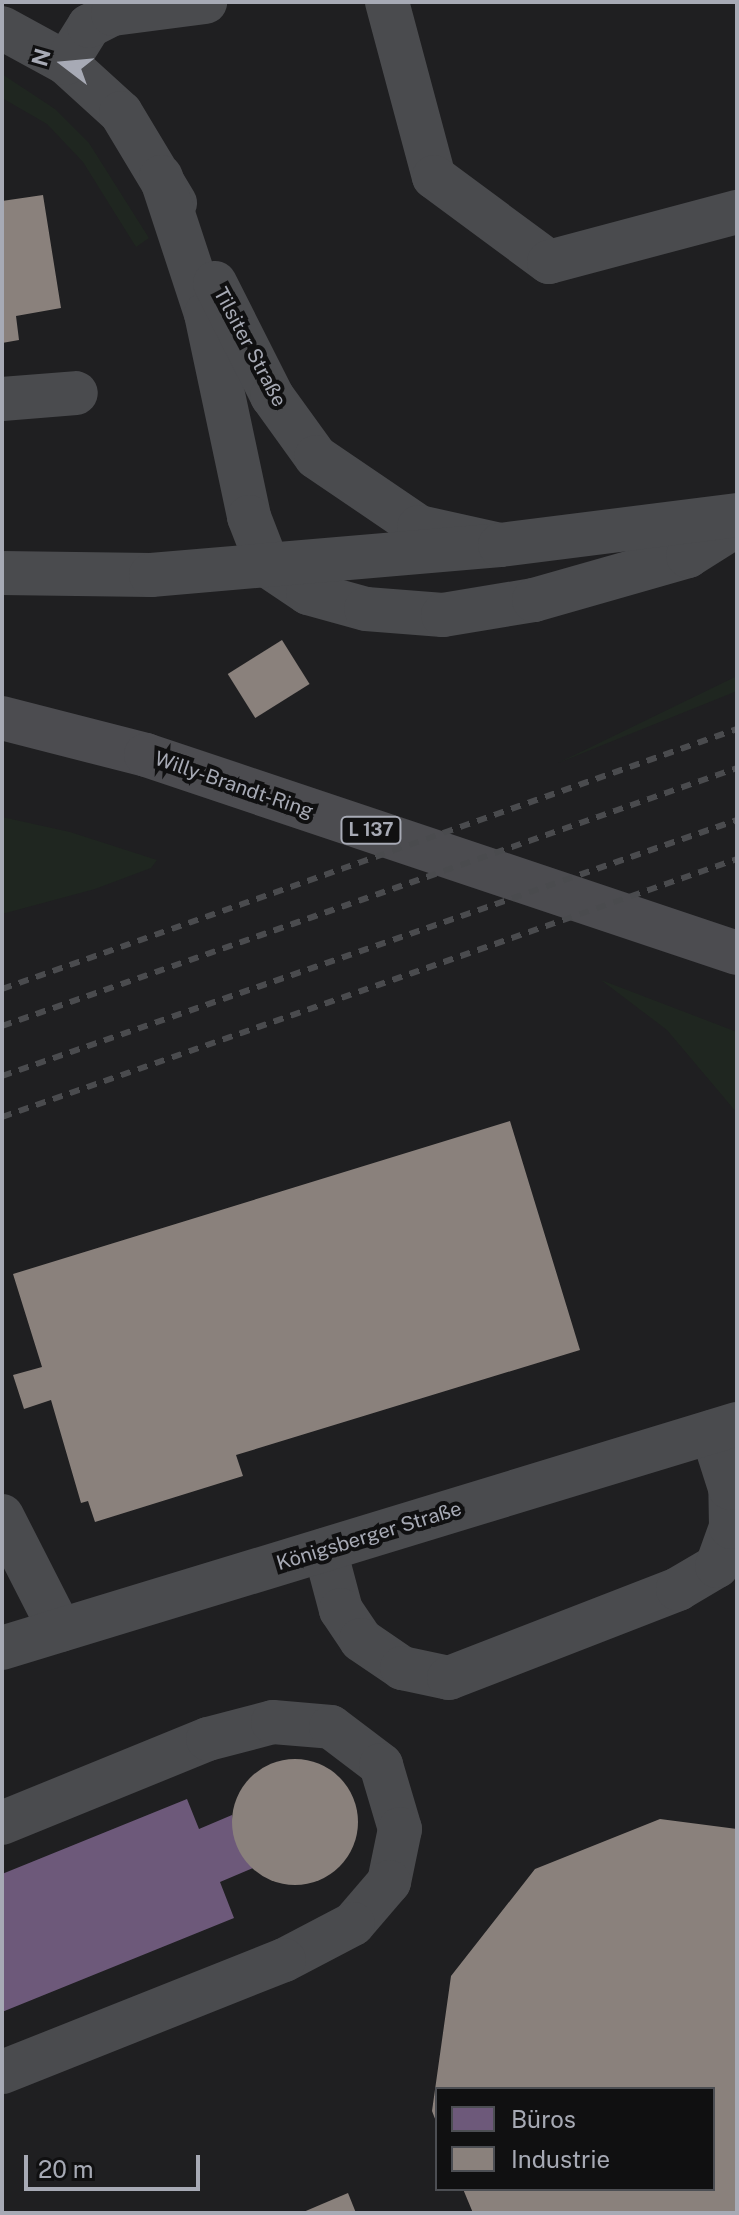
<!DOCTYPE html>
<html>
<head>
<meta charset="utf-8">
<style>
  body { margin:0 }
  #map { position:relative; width:739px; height:2215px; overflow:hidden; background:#151516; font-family:"Public Sans",sans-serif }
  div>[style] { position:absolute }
  .built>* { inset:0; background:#1f1f21 }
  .green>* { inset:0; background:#1f2620 }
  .offices>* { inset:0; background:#6d597a }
  .industry>* { inset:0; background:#8a817c; transform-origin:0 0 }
  .round { border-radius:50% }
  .minor>* { height:44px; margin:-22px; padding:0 22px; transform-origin:22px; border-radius:22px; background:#4a4b4e }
  .major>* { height:44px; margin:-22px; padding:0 22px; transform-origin:22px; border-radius:22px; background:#4c4c50 }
  .rail>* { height:6px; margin-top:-3px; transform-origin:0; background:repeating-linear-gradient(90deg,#4a4b4e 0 10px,transparent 0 18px) }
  span { translate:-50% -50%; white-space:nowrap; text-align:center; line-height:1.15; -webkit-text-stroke:8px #101011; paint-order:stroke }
  .shield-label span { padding:2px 6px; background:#101011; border:2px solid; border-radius:6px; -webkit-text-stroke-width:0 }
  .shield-label { font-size:18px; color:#a7aab5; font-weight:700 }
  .street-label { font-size:20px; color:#a7aab5 }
  .frame { position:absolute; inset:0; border:4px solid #a7aab5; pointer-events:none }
  .legend { position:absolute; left:435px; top:2087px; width:280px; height:104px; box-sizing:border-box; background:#101011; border:2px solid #4c4e53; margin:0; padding:10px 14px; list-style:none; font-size:24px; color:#a7aab5 }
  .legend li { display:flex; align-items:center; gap:16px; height:40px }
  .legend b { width:40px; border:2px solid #4c4e53 }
  .north { position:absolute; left:24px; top:24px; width:80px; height:80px; -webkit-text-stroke:6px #101011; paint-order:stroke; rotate:286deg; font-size:22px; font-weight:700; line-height:32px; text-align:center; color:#a7aab5 }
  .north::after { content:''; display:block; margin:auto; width:28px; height:36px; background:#a7aab5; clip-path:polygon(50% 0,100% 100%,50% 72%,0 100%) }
  .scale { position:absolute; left:24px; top:2155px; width:176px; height:36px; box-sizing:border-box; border:4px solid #a7aab5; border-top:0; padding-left:10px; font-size:24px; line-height:28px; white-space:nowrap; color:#a7aab5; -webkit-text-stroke:6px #101011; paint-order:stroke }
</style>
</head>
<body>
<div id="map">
  <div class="built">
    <i style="clip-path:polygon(evenodd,2px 2px,737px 2px,737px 2213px,2px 2213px,2px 2px,437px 2089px,713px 2089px,713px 2189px,437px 2189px,437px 2089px)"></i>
  </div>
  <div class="green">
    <i style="clip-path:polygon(2px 74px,55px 109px,89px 143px,149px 238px,136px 247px,83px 162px,47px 124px,2px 98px)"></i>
    <i style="clip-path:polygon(737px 676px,737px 691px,558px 763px)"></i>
    <i style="clip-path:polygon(2px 817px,70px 832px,157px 860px,151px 868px,95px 889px,2px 914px)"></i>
    <i style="clip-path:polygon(601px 980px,737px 1032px,737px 1113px,667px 1030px)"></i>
  </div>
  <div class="offices">
    <i style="clip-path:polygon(187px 1799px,199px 1829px,232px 1815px,238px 1846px,253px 1868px,220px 1882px,234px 1918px,2px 2012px,2px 1874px)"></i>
  </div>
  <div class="industry">
    <i style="clip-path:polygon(43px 195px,61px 308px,16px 316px,19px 340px,2px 343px,2px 201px)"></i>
    <i style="left:282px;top:640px;width:52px;height:64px;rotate:58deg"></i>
    <i style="clip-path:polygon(510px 1121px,580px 1350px,236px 1455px,243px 1476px,95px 1522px,88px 1501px,81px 1503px,51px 1400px,24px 1409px,13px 1375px,42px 1367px,13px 1274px)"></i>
    <i class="round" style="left:232px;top:1759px;width:126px;height:126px"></i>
    <i style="clip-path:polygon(660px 1819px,737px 1829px,737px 2213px,473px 2213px,463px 2189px,713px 2189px,713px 2089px,437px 2089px,437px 2124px,432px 2111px,451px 1976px,535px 1869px)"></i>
    <i style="clip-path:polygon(348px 2193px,356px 2213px,301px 2213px)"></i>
  </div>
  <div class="minor">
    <i style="left:387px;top:2px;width:181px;rotate:75deg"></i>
    <i style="left:434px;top:177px;width:143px;rotate:36.5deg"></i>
    <i style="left:549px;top:262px;width:195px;rotate:-14.9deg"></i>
    <i style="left:2px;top:28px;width:73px;rotate:28.7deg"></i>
    <i style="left:66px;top:63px;width:74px;rotate:42.3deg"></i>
    <i style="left:121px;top:113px;width:105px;rotate:59deg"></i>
    <i style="left:66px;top:63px;width:44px;rotate:-58.1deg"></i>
    <i style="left:89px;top:26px;width:27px;rotate:-27deg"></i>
    <i style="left:113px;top:14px;width:93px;rotate:-7.4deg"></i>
    <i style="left:161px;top:177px;width:144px;rotate:71.8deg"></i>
    <i style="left:206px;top:314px;width:208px;rotate:78deg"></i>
    <i style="left:249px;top:517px;width:53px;rotate:68.8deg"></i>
    <i style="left:268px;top:566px;width:48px;rotate:34deg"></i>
    <i style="left:308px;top:593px;width:60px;rotate:15.4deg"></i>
    <i style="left:366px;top:609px;width:77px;rotate:4.5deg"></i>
    <i style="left:443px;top:615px;width:92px;rotate:-9.4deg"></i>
    <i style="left:534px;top:600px;width:160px;rotate:-15.9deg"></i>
    <i style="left:688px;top:556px;width:58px;rotate:-32.3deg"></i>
    <i style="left:215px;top:283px;width:127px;rotate:63.2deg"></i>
    <i style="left:272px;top:396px;width:75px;rotate:54.2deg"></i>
    <i style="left:316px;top:457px;width:125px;rotate:34.2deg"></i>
    <i style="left:419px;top:527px;width:83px;rotate:12.5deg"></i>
    <i style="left:2px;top:399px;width:74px;rotate:-4.6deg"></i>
    <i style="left:2px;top:573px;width:149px;rotate:0.8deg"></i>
    <i style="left:151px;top:575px;width:350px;rotate:-4.9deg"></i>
    <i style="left:500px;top:545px;width:239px;rotate:-7.2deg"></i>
    <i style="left:2px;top:1516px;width:128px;rotate:63deg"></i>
    <i style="left:325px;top:1550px;width:62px;rotate:75.1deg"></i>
    <i style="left:341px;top:1610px;width:36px;rotate:56deg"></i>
    <i style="left:361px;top:1640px;width:50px;rotate:34.3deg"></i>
    <i style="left:402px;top:1668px;width:48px;rotate:12deg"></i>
    <i style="left:449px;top:1678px;width:246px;rotate:-21.2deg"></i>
    <i style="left:678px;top:1589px;width:45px;rotate:-30.5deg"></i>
    <i style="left:717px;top:1566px;width:41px;rotate:-70.3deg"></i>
    <i style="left:731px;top:1527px;width:39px;rotate:-91deg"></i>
    <i style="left:730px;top:1488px;width:59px;rotate:-107.8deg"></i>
    <i style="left:2px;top:1648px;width:768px;rotate:-16.95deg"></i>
    <i style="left:2px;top:1823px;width:222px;rotate:-22.2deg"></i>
    <i style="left:208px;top:1739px;width:67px;rotate:-14.7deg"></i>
    <i style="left:273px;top:1722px;width:58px;rotate:4.9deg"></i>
    <i style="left:331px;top:1727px;width:63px;rotate:37.2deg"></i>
    <i style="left:381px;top:1765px;width:67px;rotate:73.5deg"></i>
    <i style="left:400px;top:1829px;width:54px;rotate:101.7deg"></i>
    <i style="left:389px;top:1882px;width:55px;rotate:130.6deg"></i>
    <i style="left:353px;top:1924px;width:78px;rotate:152.4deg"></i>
    <i style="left:284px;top:1960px;width:303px;rotate:158.3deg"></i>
  </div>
  <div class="major">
    <i style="left:2px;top:718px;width:149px;rotate:14.4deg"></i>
    <i style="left:146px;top:755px;width:623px;rotate:18.52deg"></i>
  </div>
  <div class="rail">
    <i style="left:2px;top:989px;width:780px;rotate:-19.48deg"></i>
    <i style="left:2px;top:1026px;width:779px;rotate:-19.34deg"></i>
    <i style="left:2px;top:1076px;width:778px;rotate:-19.2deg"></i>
    <i style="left:2px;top:1117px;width:779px;rotate:-19.34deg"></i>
  </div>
  <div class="shield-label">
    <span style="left:371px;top:830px">L 137</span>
  </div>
  <div class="street-label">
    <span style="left:250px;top:347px;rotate:62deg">Tilsiter Straße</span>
    <span style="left:234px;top:785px;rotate:19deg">Willy-Brandt-Ring</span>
    <span style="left:369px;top:1536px;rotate:-17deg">Königsberger Straße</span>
  </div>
  <div class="frame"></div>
  <ul class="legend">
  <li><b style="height:22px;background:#6d597a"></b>Büros</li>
  <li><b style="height:22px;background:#8a817c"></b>Industrie</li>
  </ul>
  <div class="north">N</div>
  <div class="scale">20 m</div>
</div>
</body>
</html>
